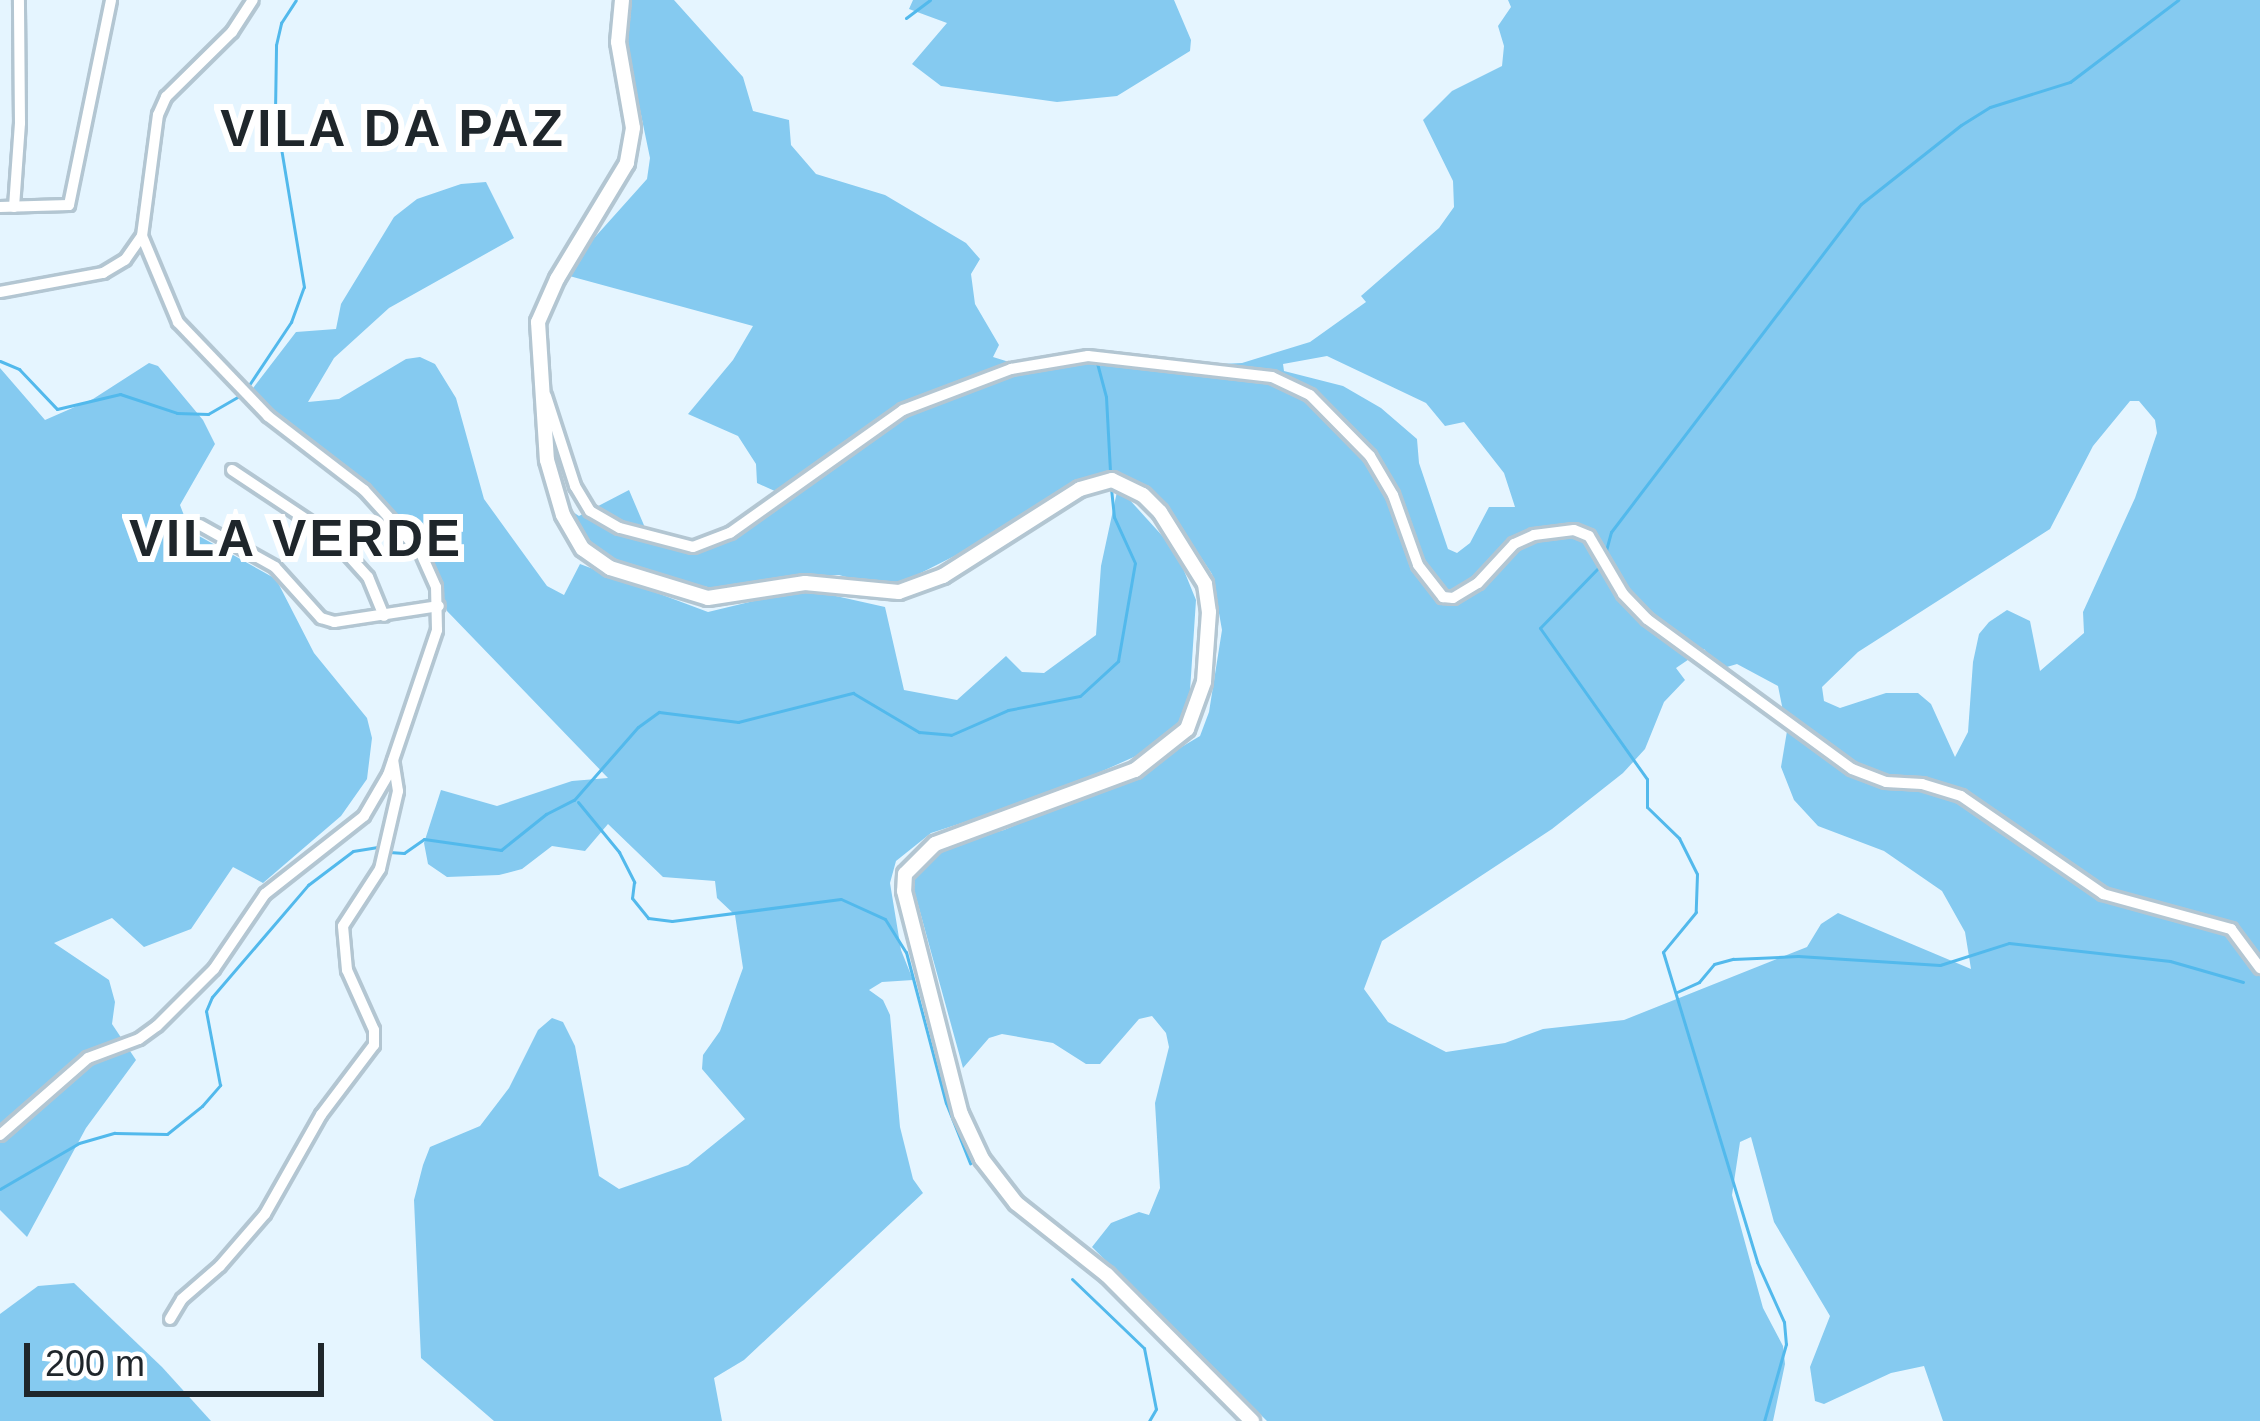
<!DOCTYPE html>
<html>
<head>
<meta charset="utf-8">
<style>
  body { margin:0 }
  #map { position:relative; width:2260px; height:1421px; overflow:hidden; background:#e5f5ff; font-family:Arial,sans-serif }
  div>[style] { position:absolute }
  .green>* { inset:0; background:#85caf0 }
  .stream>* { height:3px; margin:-1.5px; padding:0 1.5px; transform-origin:1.5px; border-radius:1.5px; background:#52b9ec }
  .roads { filter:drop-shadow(3px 0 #b3c6d2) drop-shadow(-3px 0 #b3c6d2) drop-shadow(0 3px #b3c6d2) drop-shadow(0 -3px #b3c6d2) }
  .minor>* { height:10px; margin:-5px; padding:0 5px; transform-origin:5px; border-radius:5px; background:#fff }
  .major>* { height:14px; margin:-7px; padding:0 7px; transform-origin:7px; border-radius:7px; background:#fff }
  span { translate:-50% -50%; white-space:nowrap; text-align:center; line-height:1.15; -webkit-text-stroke:12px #fff; paint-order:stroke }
  .district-label { font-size:51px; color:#1f262b; font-weight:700; letter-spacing:3px }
  .scale { position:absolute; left:24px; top:1343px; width:300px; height:54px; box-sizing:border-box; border:6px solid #1f262b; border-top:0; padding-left:15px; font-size:36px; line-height:42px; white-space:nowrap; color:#1f262b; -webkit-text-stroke:9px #fff; paint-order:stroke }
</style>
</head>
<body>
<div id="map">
  <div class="green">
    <i style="clip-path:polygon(evenodd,627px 0,674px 0,743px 77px,753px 111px,789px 120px,791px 145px,816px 174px,885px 195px,966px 243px,980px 259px,971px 274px,975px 304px,999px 345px,993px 357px,1019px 365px,1074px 352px,1120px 352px,1199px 365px,1242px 363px,1310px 342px,1366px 302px,1361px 296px,1439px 228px,1454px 207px,1453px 181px,1423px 120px,1452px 91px,1502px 66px,1504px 46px,1498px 26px,1511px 7px,1508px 0,2260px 0,2260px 1421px,1943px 1421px,1924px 1366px,1891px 1373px,1824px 1404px,1815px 1401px,1810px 1367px,1830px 1316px,1774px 1222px,1751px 1137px,1740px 1142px,1732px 1195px,1763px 1308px,1783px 1346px,1785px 1364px,1773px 1421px,1267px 1421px,1092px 1247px,1111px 1223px,1139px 1212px,1149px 1215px,1160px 1188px,1155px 1103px,1169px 1047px,1166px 1033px,1152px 1016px,1139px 1019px,1100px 1064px,1086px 1064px,1053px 1043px,1002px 1034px,989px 1038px,963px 1068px,914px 890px,915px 872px,943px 846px,1004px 830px,1143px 770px,1200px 736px,1209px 712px,1222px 630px,1212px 574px,1169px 510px,1115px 470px,1080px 482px,1010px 528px,889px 589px,839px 575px,794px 575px,715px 588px,663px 581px,584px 547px,561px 526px,558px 502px,579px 516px,629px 490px,649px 537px,706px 546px,741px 526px,777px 492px,757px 483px,756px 464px,738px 436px,688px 414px,733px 360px,753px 326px,562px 274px,647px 179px,650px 158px,624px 33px,627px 0,1327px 356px,1426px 403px,1445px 426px,1464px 422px,1504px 473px,1515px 507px,1489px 507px,1470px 543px,1457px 553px,1448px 549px,1419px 463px,1417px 439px,1381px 408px,1343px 386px,1284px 371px,1283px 364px,1327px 356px,627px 0,2130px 401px,2139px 401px,2155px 420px,2157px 433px,2135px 498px,2083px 612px,2084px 633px,2040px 671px,2030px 621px,2007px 610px,1989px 622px,1979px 634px,1973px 662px,1968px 732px,1955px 757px,1931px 704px,1918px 693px,1886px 693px,1840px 708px,1824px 701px,1822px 687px,1858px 652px,2050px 529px,2093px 446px,2130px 401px,627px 0,1704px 649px,1720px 669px,1737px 664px,1778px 686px,1787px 731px,1781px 767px,1794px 800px,1818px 826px,1884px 851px,1942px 891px,1965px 932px,1971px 969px,1838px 913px,1821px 924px,1807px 947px,1624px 1020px,1543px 1029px,1505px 1043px,1446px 1052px,1388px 1022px,1364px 989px,1382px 941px,1552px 829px,1623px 773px,1645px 749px,1664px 702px,1685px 680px,1676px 668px,1704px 649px)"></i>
    <i style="clip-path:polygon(913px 0,1174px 0,1191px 40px,1190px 51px,1117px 96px,1057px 102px,941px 86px,912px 64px,947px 23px,909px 9px)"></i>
    <i style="clip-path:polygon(486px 182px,514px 238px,389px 308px,334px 358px,308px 402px,339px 399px,406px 359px,420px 357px,435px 364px,456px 398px,484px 499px,547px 586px,564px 595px,580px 564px,708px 612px,787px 593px,818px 592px,885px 607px,904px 690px,957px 700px,1006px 656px,1022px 672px,1044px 673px,1096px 635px,1101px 566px,1118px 487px,1176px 551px,1196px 600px,1188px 721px,1163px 744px,1051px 794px,931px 833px,896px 861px,890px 883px,901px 950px,913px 980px,882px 982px,869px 990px,883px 1000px,890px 1015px,900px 1127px,913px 1179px,923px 1193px,744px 1360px,714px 1378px,722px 1421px,494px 1421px,421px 1358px,414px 1200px,423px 1165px,430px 1147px,480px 1126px,509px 1088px,538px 1030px,552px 1018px,563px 1022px,575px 1046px,599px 1176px,619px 1189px,688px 1165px,745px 1119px,702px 1069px,703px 1055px,720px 1031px,743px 968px,735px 915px,717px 898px,715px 881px,663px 877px,608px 824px,585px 851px,552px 846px,522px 869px,499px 875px,447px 877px,428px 864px,424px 843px,441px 790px,497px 806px,572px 781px,608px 778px,447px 611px,430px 566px,366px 486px,250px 392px,296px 332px,336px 329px,341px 304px,394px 217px,417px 199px,461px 184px)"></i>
    <i style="clip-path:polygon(149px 363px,158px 366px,203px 420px,215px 444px,180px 505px,190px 531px,276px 579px,314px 653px,367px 718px,372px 738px,367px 779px,341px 816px,263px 883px,233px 867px,191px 929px,144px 947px,112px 918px,54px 943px,109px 980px,115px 1002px,112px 1024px,136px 1060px,86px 1128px,27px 1237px,0 1210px,0 368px,45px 420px,93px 399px)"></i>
    <i style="clip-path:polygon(74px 1283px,162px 1367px,211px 1421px,0 1421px,0 1314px,38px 1286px)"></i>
  </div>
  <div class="stream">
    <i style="left:906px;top:18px;width:30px;rotate:-37deg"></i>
    <i style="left:0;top:361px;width:21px;rotate:23deg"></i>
    <i style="left:19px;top:369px;width:55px;rotate:46.5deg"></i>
    <i style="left:57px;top:409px;width:65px;rotate:-13.4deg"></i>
    <i style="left:120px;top:394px;width:60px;rotate:18.4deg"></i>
    <i style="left:177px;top:413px;width:31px;rotate:2deg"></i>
    <i style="left:208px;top:414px;width:34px;rotate:-30deg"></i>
    <i style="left:1097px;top:363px;width:35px;rotate:75deg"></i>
    <i style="left:1106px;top:397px;width:75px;rotate:86.9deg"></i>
    <i style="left:249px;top:385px;width:76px;rotate:-56.3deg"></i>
    <i style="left:291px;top:322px;width:37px;rotate:-70deg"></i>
    <i style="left:304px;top:287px;width:177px;rotate:-99.4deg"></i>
    <i style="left:275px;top:112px;width:67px;rotate:-89.1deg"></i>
    <i style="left:276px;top:45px;width:23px;rotate:-77deg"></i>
    <i style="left:281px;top:23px;width:27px;rotate:-57deg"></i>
    <i style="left:1604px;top:558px;width:27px;rotate:-75deg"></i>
    <i style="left:1611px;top:532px;width:412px;rotate:-52.7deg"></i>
    <i style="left:1861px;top:204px;width:127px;rotate:-38.3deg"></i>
    <i style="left:1961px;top:125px;width:34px;rotate:-32deg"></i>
    <i style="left:1990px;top:107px;width:84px;rotate:-17.4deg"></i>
    <i style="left:2070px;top:82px;width:136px;rotate:-37.2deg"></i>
    <i style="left:1600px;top:566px;width:86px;rotate:134.1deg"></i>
    <i style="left:1540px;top:628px;width:185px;rotate:54.7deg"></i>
    <i style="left:1647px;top:779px;width:28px;rotate:90deg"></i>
    <i style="left:1647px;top:807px;width:45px;rotate:44.1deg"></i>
    <i style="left:1679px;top:838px;width:40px;rotate:63.4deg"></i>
    <i style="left:1697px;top:874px;width:38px;rotate:92deg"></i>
    <i style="left:1696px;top:912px;width:52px;rotate:129.5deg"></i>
    <i style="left:1663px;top:952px;width:324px;rotate:73.1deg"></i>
    <i style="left:1757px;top:1262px;width:66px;rotate:65.8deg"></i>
    <i style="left:1784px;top:1322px;width:22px;rotate:85deg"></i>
    <i style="left:1786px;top:1344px;width:80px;rotate:105.9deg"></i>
    <i style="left:578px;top:802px;width:65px;rotate:50.6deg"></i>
    <i style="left:619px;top:852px;width:34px;rotate:63deg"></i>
    <i style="left:634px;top:882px;width:16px;rotate:97deg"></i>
    <i style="left:632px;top:898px;width:26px;rotate:51deg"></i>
    <i style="left:648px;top:918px;width:24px;rotate:7deg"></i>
    <i style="left:672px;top:921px;width:170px;rotate:-7.4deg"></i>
    <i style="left:841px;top:899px;width:48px;rotate:24.4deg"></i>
    <i style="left:885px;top:919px;width:39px;rotate:58deg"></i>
    <i style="left:906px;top:952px;width:156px;rotate:75.2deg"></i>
    <i style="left:946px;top:1103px;width:65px;rotate:68.2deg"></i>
    <i style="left:389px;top:852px;width:15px;rotate:4deg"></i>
    <i style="left:404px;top:853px;width:24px;rotate:-35deg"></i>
    <i style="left:424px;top:839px;width:78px;rotate:8.1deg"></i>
    <i style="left:501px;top:850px;width:58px;rotate:-38.7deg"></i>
    <i style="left:546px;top:814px;width:31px;rotate:-27deg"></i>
    <i style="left:574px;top:800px;width:97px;rotate:-48.8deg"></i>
    <i style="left:638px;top:727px;width:26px;rotate:-36deg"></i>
    <i style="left:659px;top:712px;width:80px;rotate:7.2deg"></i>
    <i style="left:738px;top:722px;width:119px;rotate:-14.2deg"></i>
    <i style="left:853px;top:693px;width:77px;rotate:30.6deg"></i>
    <i style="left:919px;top:732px;width:32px;rotate:5deg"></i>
    <i style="left:951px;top:735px;width:62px;rotate:-23.7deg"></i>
    <i style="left:1008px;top:710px;width:73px;rotate:-11deg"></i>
    <i style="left:1080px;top:696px;width:52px;rotate:-42.6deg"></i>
    <i style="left:1118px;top:661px;width:99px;rotate:-80.2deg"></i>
    <i style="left:1135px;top:563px;width:51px;rotate:-114.5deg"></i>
    <i style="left:1114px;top:517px;width:27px;rotate:-96deg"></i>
    <i style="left:1677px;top:992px;width:24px;rotate:-24deg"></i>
    <i style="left:1699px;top:982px;width:23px;rotate:-50deg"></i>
    <i style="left:1714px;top:964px;width:20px;rotate:-15deg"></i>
    <i style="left:1733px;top:959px;width:65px;rotate:-2.6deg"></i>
    <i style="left:1798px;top:956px;width:142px;rotate:3.6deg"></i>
    <i style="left:1940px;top:965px;width:72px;rotate:-17.7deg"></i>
    <i style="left:2009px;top:943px;width:162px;rotate:6.4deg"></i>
    <i style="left:2170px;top:961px;width:76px;rotate:16deg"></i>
    <i style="left:0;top:1189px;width:91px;rotate:-30.2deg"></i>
    <i style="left:79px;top:1143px;width:37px;rotate:-16deg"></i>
    <i style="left:115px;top:1133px;width:52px;rotate:1.1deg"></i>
    <i style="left:167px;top:1134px;width:45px;rotate:-38.7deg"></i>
    <i style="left:202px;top:1106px;width:28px;rotate:-49deg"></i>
    <i style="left:220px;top:1085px;width:75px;rotate:-100.7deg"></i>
    <i style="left:206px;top:1011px;width:15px;rotate:-67deg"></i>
    <i style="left:212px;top:997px;width:148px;rotate:-49.4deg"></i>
    <i style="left:308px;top:885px;width:56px;rotate:-37.1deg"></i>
    <i style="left:353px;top:851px;width:25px;rotate:-9deg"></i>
    <i style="left:1072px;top:1279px;width:100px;rotate:43.8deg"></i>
    <i style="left:1144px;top:1348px;width:62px;rotate:78.9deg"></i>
    <i style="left:1156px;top:1409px;width:14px;rotate:120deg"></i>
  </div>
  <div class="roads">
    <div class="minor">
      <i style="left:0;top:207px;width:69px;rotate:-1.7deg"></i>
      <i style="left:69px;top:205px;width:209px;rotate:-78.4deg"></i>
      <i style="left:14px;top:207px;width:84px;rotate:-85.9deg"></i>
      <i style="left:20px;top:123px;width:123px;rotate:-90.5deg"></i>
      <i style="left:0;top:292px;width:105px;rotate:-10.5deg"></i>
      <i style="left:103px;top:273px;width:26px;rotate:-31deg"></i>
      <i style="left:125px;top:260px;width:29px;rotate:-55deg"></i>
      <i style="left:142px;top:236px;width:122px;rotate:-82.5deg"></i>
      <i style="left:158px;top:115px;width:20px;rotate:-66deg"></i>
      <i style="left:166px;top:97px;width:93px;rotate:-44.6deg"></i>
      <i style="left:232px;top:32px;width:38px;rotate:-57deg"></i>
      <i style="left:546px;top:396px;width:95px;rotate:72.1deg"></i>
      <i style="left:575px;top:486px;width:29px;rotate:59deg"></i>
      <i style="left:590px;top:511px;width:34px;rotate:30deg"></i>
      <i style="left:620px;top:528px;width:75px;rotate:14.6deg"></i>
      <i style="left:693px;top:547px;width:40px;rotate:-21deg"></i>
      <i style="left:730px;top:533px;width:212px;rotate:-35.4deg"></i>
      <i style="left:903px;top:410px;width:116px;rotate:-20.8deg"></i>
      <i style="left:1011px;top:369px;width:78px;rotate:-9.6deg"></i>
      <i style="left:1088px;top:356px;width:185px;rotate:6.5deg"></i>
      <i style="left:1272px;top:377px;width:42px;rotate:25.3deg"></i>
      <i style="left:1310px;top:395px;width:86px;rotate:45.5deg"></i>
      <i style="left:1370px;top:456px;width:45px;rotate:59.5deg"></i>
      <i style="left:1393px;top:495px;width:74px;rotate:70.3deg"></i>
      <i style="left:1418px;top:565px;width:41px;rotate:52deg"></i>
      <i style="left:1443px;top:597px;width:10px;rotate:6deg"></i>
      <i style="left:1453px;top:598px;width:29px;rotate:-31deg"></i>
      <i style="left:1478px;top:583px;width:53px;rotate:-47.3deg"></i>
      <i style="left:1514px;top:544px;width:22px;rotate:-24deg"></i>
      <i style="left:1534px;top:535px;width:40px;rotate:-7.1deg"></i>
      <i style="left:1574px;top:530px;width:16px;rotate:22deg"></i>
      <i style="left:1589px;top:536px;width:67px;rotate:59.6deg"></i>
      <i style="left:1623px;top:594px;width:35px;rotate:46deg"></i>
      <i style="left:1647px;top:619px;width:254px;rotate:36.2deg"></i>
      <i style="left:1852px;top:769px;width:36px;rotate:21deg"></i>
      <i style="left:1886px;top:782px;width:36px;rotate:3deg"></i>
      <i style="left:1922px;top:784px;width:41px;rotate:17.1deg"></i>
      <i style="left:1961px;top:796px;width:173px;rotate:34.6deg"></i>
      <i style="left:2103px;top:894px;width:133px;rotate:15.3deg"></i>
      <i style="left:2231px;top:929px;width:49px;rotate:53.4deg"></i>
      <i style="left:232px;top:470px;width:118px;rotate:33.6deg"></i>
      <i style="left:330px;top:535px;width:57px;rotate:47.9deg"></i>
      <i style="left:368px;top:577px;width:42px;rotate:67.7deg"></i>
      <i style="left:200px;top:525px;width:86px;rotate:29.2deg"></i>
      <i style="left:275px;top:567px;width:69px;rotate:48deg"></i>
      <i style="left:321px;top:618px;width:14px;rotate:17deg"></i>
      <i style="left:334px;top:622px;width:106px;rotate:-8.7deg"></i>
      <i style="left:0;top:1135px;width:117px;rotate:-41.2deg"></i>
      <i style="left:88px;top:1058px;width:54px;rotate:-20.4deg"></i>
      <i style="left:139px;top:1039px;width:22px;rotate:-36deg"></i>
      <i style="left:157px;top:1026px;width:81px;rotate:-45deg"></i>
      <i style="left:214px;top:969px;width:91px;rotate:-55.8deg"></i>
      <i style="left:265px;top:894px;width:126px;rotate:-38.2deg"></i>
      <i style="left:364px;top:816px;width:48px;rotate:-59.7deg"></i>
      <i style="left:388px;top:775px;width:153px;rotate:-71.3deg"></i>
      <i style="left:437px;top:630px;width:43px;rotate:-91.3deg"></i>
      <i style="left:436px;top:587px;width:37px;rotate:-114deg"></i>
      <i style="left:421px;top:553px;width:85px;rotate:-132.1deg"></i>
      <i style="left:364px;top:490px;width:121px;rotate:-142.4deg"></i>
      <i style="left:268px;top:416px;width:130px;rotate:-133.8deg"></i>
      <i style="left:178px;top:322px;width:93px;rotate:-112.7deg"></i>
      <i style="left:170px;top:1319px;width:23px;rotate:-59deg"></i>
      <i style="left:182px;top:1299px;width:50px;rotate:-41deg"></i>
      <i style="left:220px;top:1266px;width:69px;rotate:-49.1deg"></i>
      <i style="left:265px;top:1214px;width:114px;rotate:-60.5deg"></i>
      <i style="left:321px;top:1115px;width:88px;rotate:-52.9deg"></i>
      <i style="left:374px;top:1045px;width:15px;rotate:-90deg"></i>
      <i style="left:374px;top:1030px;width:66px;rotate:-114.2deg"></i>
      <i style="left:347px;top:970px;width:44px;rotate:-95.2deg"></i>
      <i style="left:343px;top:926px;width:68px;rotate:-57deg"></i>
      <i style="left:380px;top:869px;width:80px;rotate:-77deg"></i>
      <i style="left:398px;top:791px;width:31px;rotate:-99deg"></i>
    </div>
    <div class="major">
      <i style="left:622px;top:0;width:42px;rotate:95.4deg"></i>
      <i style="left:618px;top:42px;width:87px;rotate:80.1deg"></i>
      <i style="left:633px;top:128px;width:36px;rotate:100deg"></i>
      <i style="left:627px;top:163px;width:135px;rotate:121.1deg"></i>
      <i style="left:557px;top:279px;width:47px;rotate:113.8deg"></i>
      <i style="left:538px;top:322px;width:138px;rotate:86.3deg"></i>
      <i style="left:547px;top:460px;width:57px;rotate:73.8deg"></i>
      <i style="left:563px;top:515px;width:39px;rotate:60deg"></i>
      <i style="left:583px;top:549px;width:33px;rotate:35deg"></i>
      <i style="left:610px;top:568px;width:102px;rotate:17deg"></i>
      <i style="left:708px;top:598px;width:98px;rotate:-8.8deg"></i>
      <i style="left:805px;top:583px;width:94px;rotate:5.5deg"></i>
      <i style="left:899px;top:592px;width:47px;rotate:-20deg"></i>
      <i style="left:943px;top:576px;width:162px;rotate:-32.4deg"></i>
      <i style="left:1080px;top:489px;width:33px;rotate:-16deg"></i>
      <i style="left:1112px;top:480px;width:34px;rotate:26deg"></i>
      <i style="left:1143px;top:495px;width:24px;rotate:45deg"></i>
      <i style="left:1160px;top:512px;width:85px;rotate:58deg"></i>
      <i style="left:1205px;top:584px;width:28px;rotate:82deg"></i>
      <i style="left:1209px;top:612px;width:70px;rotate:94.1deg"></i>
      <i style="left:1204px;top:682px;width:50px;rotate:109.9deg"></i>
      <i style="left:1187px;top:729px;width:66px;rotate:141.7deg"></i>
      <i style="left:1135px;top:770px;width:213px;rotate:159.7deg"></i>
      <i style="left:935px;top:844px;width:42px;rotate:135deg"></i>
      <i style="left:905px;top:874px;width:17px;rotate:93deg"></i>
      <i style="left:904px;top:891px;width:230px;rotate:75.7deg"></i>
      <i style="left:961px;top:1114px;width:50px;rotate:65deg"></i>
      <i style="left:982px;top:1159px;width:56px;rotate:52.3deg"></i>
      <i style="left:1016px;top:1203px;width:116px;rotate:38.4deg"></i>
      <i style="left:1107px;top:1275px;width:206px;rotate:45.2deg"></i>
    </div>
  </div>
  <div class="district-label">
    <span style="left:393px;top:129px">VILA DA PAZ</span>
    <span style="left:296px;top:539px">VILA VERDE</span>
  </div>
  <div class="scale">200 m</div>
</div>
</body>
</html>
